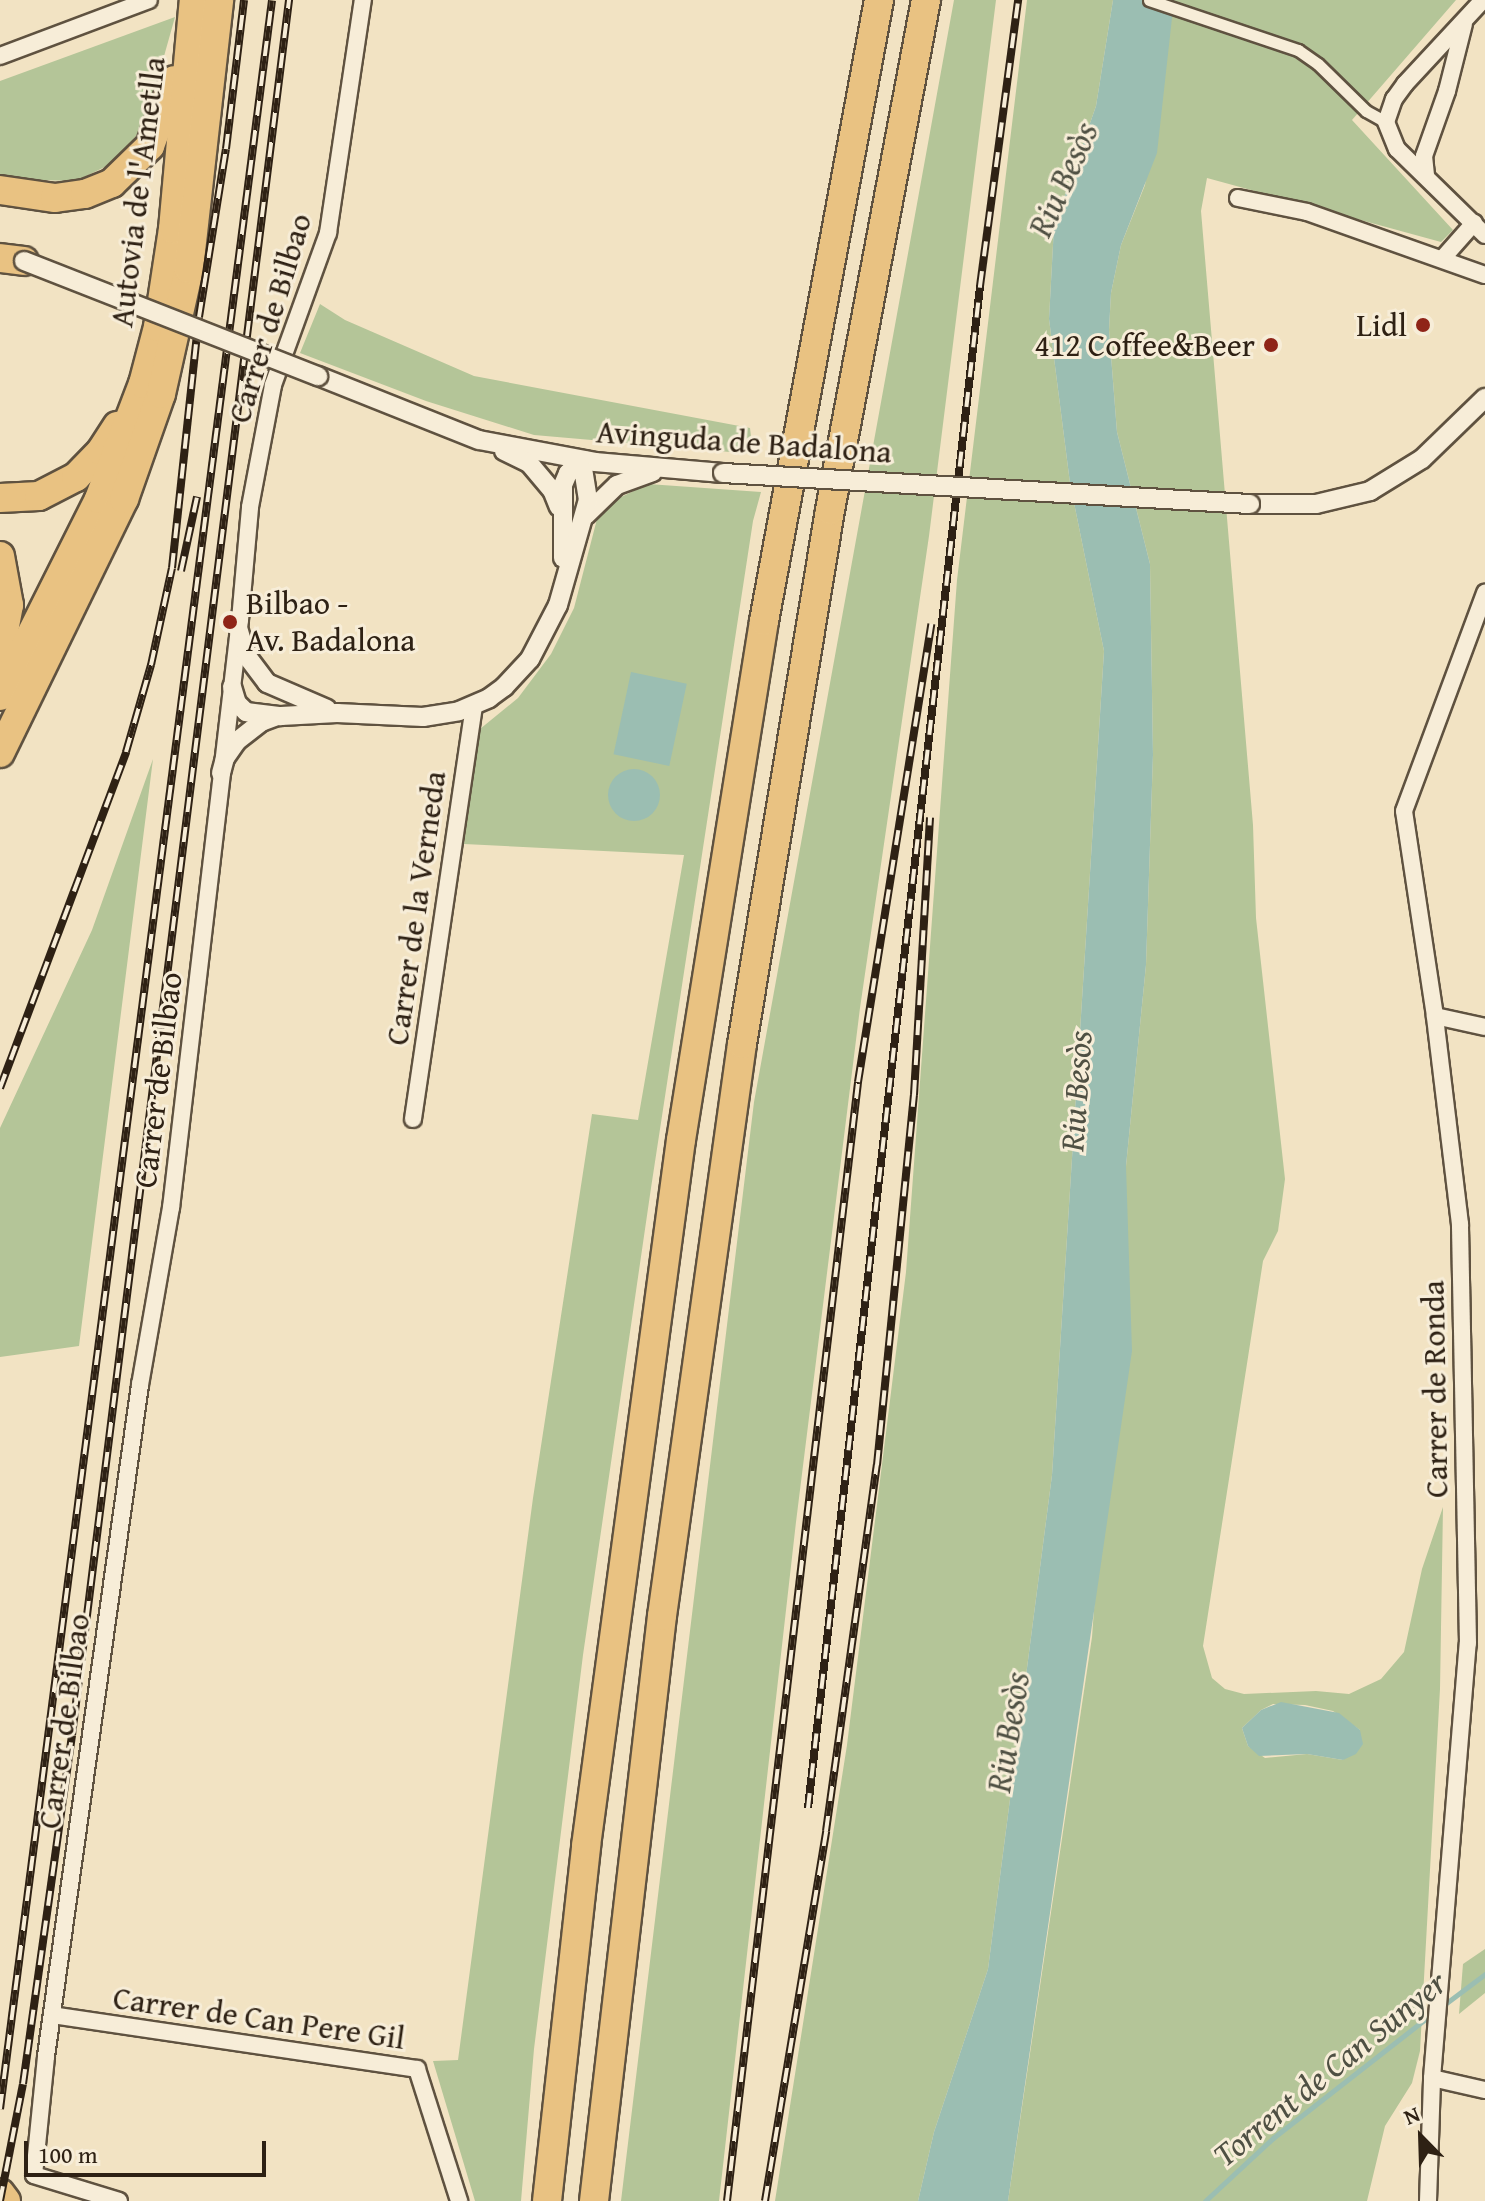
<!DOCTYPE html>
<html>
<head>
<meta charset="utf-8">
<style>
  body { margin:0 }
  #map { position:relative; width:1485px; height:2201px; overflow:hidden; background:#f2e3c3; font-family:"Gentium Book Plus",serif }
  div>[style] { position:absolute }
  .green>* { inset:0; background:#b4c598 }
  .water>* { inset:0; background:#9bbeb2; transform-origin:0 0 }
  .round { border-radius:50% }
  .stream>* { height:5px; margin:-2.5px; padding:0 2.5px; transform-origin:2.5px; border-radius:2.5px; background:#9bbeb2 }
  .roads { filter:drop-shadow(2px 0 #5f5240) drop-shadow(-2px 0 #5f5240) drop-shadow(0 2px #5f5240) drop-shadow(0 -2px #5f5240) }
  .pedestrian>* { height:11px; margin:-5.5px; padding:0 5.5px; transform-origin:5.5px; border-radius:5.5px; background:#f7edd8 }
  .minor>* { height:16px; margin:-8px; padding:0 8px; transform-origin:8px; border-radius:8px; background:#f7edd8 }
  .tertiary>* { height:18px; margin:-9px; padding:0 9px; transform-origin:9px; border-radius:9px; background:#f7edd8 }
  .motorway>* { height:28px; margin:-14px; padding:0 14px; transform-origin:14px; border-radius:14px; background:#e9c282 }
  .rail>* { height:8px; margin-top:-4px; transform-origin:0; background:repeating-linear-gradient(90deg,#f7edd8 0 15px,#2e2114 0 30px); box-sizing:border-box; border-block:2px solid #2e2114 }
  .bridges { filter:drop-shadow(2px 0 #5f5240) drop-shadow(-2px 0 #5f5240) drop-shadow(0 2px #5f5240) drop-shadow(0 -2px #5f5240) }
  .tertiary-bridge>* { height:18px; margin:-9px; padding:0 9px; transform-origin:9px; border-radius:9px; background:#f7edd8 }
  .dots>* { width:22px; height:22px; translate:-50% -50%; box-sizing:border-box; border:4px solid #f7edd8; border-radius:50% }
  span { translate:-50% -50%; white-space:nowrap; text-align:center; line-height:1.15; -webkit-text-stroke:6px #f7edd8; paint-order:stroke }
  .street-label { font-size:32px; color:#2e2114 }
  .poi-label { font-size:32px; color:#2e2114 }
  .right { translate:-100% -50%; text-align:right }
  .left { translate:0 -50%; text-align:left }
  .water-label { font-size:34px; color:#4f5043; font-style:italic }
  .north { position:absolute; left:1381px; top:2097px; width:80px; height:80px; -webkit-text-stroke:6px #f7edd8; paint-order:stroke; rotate:337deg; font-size:22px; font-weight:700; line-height:32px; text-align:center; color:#2e2114 }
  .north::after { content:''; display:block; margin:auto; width:28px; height:36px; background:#2e2114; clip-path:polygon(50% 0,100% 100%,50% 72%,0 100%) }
  .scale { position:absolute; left:24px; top:2141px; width:242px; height:36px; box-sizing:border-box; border:4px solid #2e2114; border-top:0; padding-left:10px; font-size:24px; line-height:28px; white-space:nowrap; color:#2e2114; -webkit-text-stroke:6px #f7edd8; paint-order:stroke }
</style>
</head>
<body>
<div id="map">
  <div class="green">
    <i style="clip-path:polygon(954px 0,996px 0,929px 536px,860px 1008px,796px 1522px,719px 2201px,621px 2201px,754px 1102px)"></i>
    <i style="clip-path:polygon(1027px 0,1113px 0,1096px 106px,1054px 226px,1049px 319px,1070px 483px,1104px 651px,1052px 1475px,988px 1969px,934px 2132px,918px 2201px,775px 2201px,847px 1745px,906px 1272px,957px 580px)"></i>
    <i style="clip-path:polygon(evenodd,1174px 0,1456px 0,1352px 120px,1453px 230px,1441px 242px,1207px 178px,1201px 211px,1253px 825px,1256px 918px,1285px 1179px,1278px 1231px,1263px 1261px,1203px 1646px,1212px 1678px,1225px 1689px,1244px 1694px,1316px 1691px,1349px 1694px,1381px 1679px,1404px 1652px,1422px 1569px,1443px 1507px,1440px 1689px,1420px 2051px,1412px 2083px,1385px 2126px,1367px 2201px,1008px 2201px,1092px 1637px,1126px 1166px,1146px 965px,1153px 755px,1150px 564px,1117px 432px,1109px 330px,1111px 293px,1121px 245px,1145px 185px,1174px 0,1273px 1704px,1305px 1705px,1333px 1711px,1360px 1730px,1343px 1760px,1307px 1754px,1265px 1758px,1248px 1746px,1242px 1728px,1261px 1710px,1273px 1704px)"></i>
    <i style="clip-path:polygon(175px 17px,145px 124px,117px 161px,76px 181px,0 179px,0 81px)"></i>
    <i style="clip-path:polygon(320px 304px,345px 320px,474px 376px,750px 428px,753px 454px,534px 435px,426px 401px,300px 353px)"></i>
    <i style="clip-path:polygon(648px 484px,761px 492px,753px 521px,651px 1188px,583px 1655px,534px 2049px,521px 2201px,475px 2201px,433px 2061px,458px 2060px,533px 1498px,592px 1114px,638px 1120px,684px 855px,464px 844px,480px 729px,518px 698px,551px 654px,574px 608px,597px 519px,613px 501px)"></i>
    <i style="clip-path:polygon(153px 759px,79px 1346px,0 1357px,0 1128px,92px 930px)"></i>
    <i style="clip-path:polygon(1485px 1949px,1485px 1993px,1459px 2014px,1463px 1964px)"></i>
  </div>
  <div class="water">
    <i style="clip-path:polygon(1113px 0,1174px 0,1157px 153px,1121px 245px,1111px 293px,1109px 330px,1117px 432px,1150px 564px,1153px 755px,1146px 965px,1126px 1166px,1132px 1351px,1008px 2201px,918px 2201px,934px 2132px,988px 1969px,1052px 1475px,1104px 651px,1070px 483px,1049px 319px,1054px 226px,1096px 106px)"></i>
    <i style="left:631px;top:672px;width:57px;height:84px;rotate:12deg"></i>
    <i class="round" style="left:608px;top:769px;width:52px;height:52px"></i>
    <i style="clip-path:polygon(1281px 1702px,1339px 1713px,1360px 1730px,1363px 1744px,1356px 1754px,1343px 1760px,1307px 1754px,1259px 1756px,1248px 1746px,1242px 1728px,1261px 1710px)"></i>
  </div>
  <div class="stream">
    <i style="left:1441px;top:2007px;width:55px;rotate:-36.9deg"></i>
    <i style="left:1205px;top:2201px;width:93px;rotate:-42.8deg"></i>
    <i style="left:1273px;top:2138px;width:203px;rotate:-38deg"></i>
  </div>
  <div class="roads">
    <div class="pedestrian">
      <i style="left:1149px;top:0;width:157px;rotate:18.6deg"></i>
      <i style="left:1298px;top:50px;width:24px;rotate:35deg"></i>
      <i style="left:1318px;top:64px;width:67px;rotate:44.4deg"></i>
      <i style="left:1366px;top:111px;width:23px;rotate:29deg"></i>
    </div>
    <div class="minor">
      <i style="left:1483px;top:0;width:115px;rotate:132.9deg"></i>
      <i style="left:1405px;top:84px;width:19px;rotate:126deg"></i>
      <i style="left:1394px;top:99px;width:24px;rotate:109deg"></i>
      <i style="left:1386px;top:122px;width:29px;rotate:68deg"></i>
      <i style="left:1397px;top:149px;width:123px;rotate:44.3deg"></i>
      <i style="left:0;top:56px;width:159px;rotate:-20.6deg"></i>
      <i style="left:1426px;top:175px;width:19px;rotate:-96deg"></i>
      <i style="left:1424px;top:156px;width:69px;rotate:-70.5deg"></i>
      <i style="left:1447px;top:91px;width:69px;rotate:-75.8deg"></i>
      <i style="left:1238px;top:198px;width:70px;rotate:11.5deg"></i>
      <i style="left:1307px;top:212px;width:189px;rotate:19.5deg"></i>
      <i style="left:1443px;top:258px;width:47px;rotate:-48.5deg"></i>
      <i style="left:1435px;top:1016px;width:51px;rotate:12.4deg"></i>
      <i style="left:413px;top:1119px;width:417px;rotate:-81.6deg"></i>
      <i style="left:52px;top:2015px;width:369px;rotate:8.4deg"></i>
      <i style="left:417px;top:2069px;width:139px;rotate:72.3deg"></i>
      <i style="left:1432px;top:2078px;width:54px;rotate:12.8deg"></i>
      <i style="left:119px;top:2201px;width:89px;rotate:-163deg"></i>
      <i style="left:34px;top:2175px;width:120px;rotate:-84.2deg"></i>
      <i style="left:46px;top:2056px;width:678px;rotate:-82.03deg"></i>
      <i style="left:140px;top:1385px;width:180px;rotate:-80.1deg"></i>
      <i style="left:171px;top:1208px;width:592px;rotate:-83.31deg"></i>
      <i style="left:240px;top:620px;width:113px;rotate:-84.9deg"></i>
      <i style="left:250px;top:507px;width:124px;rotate:-79.3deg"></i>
      <i style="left:273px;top:385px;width:162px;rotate:-70.1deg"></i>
      <i style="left:328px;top:233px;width:236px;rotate:-81.5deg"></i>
      <i style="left:1428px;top:2201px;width:123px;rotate:-88.1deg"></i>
      <i style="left:1432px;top:2078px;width:436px;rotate:-85.3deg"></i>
      <i style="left:1468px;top:1643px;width:419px;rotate:-91.1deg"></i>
      <i style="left:1460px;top:1224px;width:209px;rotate:-96.9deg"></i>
      <i style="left:1435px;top:1016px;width:207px;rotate:-98.6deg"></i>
      <i style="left:1404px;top:811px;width:233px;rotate:-69.6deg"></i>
    </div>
    <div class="tertiary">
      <i style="left:318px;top:376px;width:173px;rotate:21.7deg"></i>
      <i style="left:479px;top:440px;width:118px;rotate:10.7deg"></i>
      <i style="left:595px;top:462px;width:128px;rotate:4.9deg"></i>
      <i style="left:504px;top:451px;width:28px;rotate:26deg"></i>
      <i style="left:529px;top:463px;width:35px;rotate:50deg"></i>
      <i style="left:552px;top:490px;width:18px;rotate:68deg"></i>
      <i style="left:1250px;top:504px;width:66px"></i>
      <i style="left:1316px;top:504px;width:56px;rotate:-13.5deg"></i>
      <i style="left:1370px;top:491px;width:61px;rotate:-31.6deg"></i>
      <i style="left:1422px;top:459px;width:88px;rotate:-44.1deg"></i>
      <i style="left:586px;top:515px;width:43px;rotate:-44.1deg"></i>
      <i style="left:617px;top:485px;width:38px;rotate:-20deg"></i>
      <i style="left:563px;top:558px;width:73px;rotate:-90deg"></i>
      <i style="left:563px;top:485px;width:13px;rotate:-67deg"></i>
      <i style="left:568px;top:473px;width:22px;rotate:-34deg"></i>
      <i style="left:239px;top:631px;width:25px;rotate:74deg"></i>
      <i style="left:246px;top:655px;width:35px;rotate:53deg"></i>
      <i style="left:267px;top:683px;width:65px;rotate:23.4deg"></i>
      <i style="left:232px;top:687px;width:17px;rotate:73deg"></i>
      <i style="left:237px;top:703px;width:13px;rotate:45deg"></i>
      <i style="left:246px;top:712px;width:35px;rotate:7deg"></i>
      <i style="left:281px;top:716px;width:56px;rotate:-3.1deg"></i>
      <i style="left:337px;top:713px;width:86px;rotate:2.7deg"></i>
      <i style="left:423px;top:717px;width:36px;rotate:-9deg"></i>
      <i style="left:459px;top:711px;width:33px;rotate:-23deg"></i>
      <i style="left:489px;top:698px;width:19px;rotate:-36deg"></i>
      <i style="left:504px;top:687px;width:38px;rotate:-47deg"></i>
      <i style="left:530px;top:659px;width:61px;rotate:-62.6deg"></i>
      <i style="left:558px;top:605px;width:109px;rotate:-74.1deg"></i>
      <i style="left:588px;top:500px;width:30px;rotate:-99deg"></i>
      <i style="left:583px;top:470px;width:16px;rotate:-135deg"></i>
      <i style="left:221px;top:773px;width:16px;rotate:-75deg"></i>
      <i style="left:225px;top:758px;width:21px;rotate:-55deg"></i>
      <i style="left:237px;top:741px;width:31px;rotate:-38deg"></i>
      <i style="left:261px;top:722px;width:15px;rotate:-20deg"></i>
    </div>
    <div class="motorway">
      <i style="left:0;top:190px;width:56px;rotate:8.3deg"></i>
      <i style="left:55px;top:198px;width:30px;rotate:-8deg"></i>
      <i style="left:85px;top:194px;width:29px;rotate:-22deg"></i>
      <i style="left:112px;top:183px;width:53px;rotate:-44.2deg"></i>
      <i style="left:150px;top:146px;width:70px;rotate:-70deg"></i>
      <i style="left:0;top:258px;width:24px;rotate:7deg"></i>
      <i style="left:0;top:498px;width:39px;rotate:-3deg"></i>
      <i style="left:39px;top:496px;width:42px;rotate:-27.2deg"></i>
      <i style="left:76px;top:477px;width:36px;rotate:-46deg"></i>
      <i style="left:101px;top:451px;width:30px;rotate:-57deg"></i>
      <i style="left:0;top:556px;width:50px;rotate:79.6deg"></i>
      <i style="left:9px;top:605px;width:48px;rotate:100.8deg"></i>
      <i style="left:0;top:696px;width:220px;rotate:-63.3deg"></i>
      <i style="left:99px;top:499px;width:123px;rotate:-69.1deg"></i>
      <i style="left:143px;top:384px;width:59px;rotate:-75.3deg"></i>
      <i style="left:158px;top:327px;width:99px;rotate:-81.3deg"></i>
      <i style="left:173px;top:229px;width:230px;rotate:-84.8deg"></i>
      <i style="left:0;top:753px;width:283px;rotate:-64deg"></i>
      <i style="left:124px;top:499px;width:111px;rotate:-70.6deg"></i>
      <i style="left:161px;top:394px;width:128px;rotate:-77.4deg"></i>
      <i style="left:189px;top:269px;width:271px;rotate:-83.6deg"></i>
      <i style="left:0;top:2193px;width:10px;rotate:53deg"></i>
      <i style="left:547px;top:2201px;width:357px;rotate:-83.7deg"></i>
      <i style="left:586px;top:1846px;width:712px;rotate:-82.34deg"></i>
      <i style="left:681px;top:1140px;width:526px;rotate:-80.91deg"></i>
      <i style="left:764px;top:621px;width:632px;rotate:-79.51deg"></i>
      <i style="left:594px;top:2201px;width:589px;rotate:-83.37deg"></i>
      <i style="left:662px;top:1616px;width:578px;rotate:-82.04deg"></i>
      <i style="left:742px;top:1044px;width:541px;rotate:-80.64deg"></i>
      <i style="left:830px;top:510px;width:519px;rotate:-79.34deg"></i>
    </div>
  </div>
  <div class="rail">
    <i style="left:181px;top:571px;width:76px;rotate:-77.8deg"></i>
    <i style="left:0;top:1088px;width:359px;rotate:-69.4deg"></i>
    <i style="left:126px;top:752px;width:91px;rotate:-74deg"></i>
    <i style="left:151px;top:665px;width:99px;rotate:-77.8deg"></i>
    <i style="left:172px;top:568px;width:252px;rotate:-83.9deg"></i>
    <i style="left:199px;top:317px;width:170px;rotate:-80.9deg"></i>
    <i style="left:226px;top:149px;width:150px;rotate:-83.1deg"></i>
    <i style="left:808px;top:1808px;width:1532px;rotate:-83.55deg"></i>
    <i style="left:980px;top:286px;width:289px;rotate:-82.4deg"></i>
    <i style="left:0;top:2109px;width:2126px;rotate:-82.65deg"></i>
    <i style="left:0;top:2201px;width:119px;rotate:-78.9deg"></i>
    <i style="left:23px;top:2084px;width:352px;rotate:-82deg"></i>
    <i style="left:72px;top:1735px;width:1749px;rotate:-82.87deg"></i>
    <i style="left:727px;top:2201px;width:1127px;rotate:-83.32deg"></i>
    <i style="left:858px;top:1082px;width:464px;rotate:-80.9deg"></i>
    <i style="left:765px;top:2201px;width:375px;rotate:-80.6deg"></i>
    <i style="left:826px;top:1831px;width:370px;rotate:-82.1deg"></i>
    <i style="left:877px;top:1465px;width:372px;rotate:-84.3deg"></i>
    <i style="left:914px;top:1095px;width:278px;rotate:-86.7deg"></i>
  </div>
  <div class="bridges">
    <div class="tertiary-bridge">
      <i style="left:24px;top:261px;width:316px;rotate:21.4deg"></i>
      <i style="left:723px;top:473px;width:528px;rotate:3.37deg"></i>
    </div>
  </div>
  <div class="dots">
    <i style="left:1423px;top:325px;background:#8f2418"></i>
    <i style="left:1271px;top:345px;background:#8f2418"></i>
    <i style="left:230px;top:622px;background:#8f2418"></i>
  </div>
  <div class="street-label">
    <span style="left:138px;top:192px;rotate:-83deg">Autovia de l'Ametlla</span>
    <span style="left:270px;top:318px;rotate:-73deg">Carrer de Bilbao</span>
    <span style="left:744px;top:442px;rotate:4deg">Avinguda de Badalona</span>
    <span style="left:416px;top:908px;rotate:-82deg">Carrer de la Verneda</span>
    <span style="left:158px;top:1080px;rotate:-83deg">Carrer de Bilbao</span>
    <span style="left:1435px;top:1389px;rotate:-91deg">Carrer de Ronda</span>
    <span style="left:64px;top:1721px;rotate:-82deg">Carrer de Bilbao</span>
    <span style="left:259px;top:2018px;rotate:8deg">Carrer de Can Pere Gil</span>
  </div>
  <div class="poi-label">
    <span class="right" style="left:1407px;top:325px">Lidl</span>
    <span class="right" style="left:1255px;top:345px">412 Coffee&amp;Beer</span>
    <span class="left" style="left:246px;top:622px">Bilbao -<br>Av. Badalona</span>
  </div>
  <div class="water-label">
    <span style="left:1062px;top:179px;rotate:-66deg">Riu Besòs</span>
    <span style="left:1075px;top:1091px;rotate:-86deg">Riu Besòs</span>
    <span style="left:1007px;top:1732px;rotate:-81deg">Riu Besòs</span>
    <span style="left:1329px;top:2068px;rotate:-39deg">Torrent de Can Sunyer</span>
  </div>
  <div class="north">N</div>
  <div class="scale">100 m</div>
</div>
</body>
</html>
